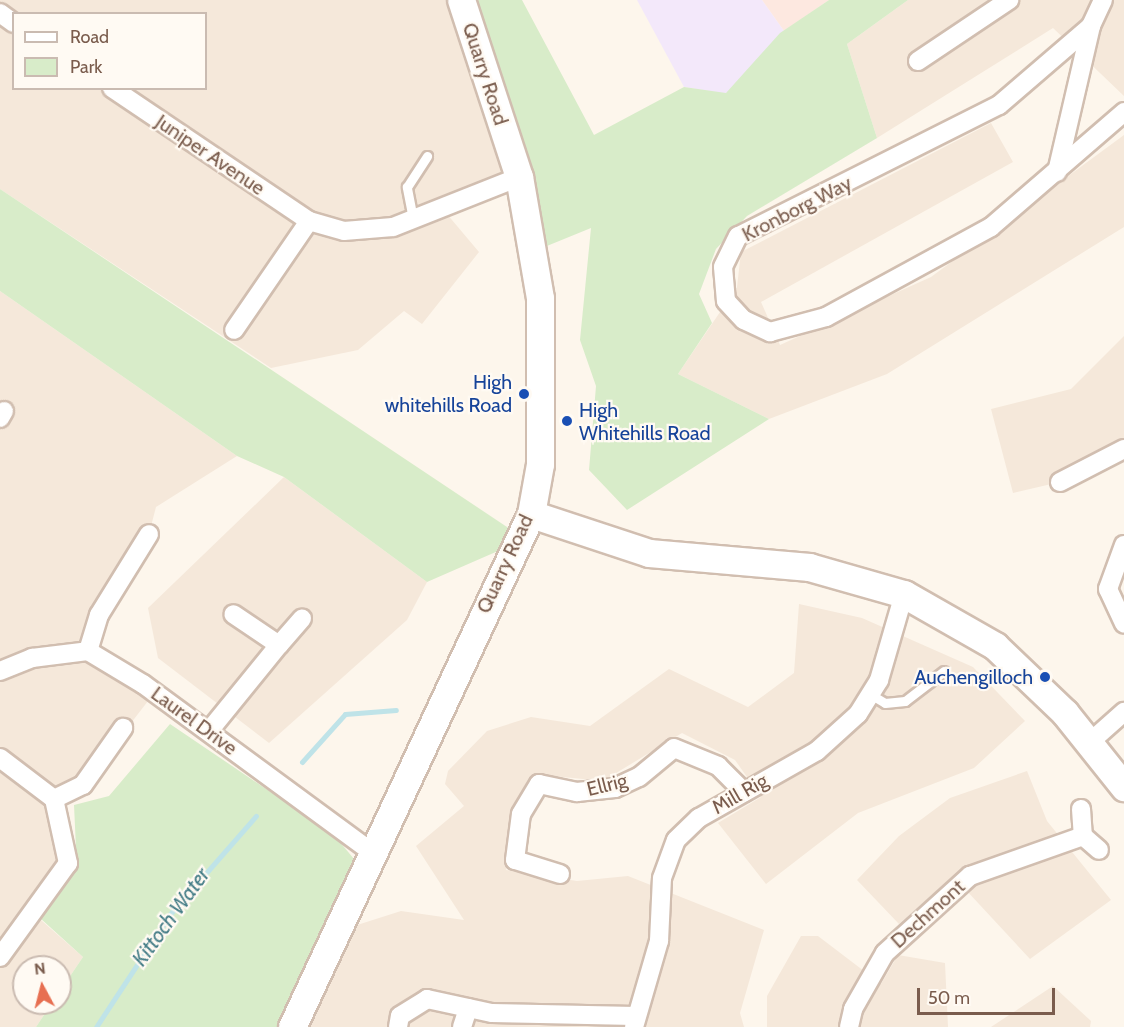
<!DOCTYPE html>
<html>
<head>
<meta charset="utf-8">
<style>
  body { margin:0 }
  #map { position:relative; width:1124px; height:1027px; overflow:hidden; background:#fdf6ec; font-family:Cabin,sans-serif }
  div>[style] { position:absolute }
  .residential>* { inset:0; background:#f5e8da }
  .commercial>* { inset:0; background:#fde8e0 }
  .education>* { inset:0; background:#f3e8fa }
  .green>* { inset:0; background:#d8ecc9 }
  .stream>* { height:5px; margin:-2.5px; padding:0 2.5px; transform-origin:2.5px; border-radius:2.5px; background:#bfe3e8 }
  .roads { filter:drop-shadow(2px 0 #d1beb0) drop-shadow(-2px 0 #d1beb0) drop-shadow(0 2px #d1beb0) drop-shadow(0 -2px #d1beb0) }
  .lane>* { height:9px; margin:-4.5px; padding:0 4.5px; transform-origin:4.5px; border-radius:4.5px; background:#fff }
  .street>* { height:18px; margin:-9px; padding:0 9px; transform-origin:9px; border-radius:9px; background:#fff }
  .secondary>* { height:27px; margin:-13.5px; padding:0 13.5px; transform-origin:13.5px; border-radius:13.5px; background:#fff }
  .dots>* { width:16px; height:16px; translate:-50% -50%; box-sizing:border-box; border:3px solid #fffaf3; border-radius:50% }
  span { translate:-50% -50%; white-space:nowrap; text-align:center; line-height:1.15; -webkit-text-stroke:4.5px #fffaf3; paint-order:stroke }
  .street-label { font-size:20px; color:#7a5c4d }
  .transit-label { font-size:20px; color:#164399 }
  .right { translate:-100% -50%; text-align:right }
  .left { translate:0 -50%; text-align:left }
  .water-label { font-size:21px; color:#437c86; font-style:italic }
  .legend { position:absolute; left:12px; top:12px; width:195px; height:78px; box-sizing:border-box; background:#fffaf3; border:2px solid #cabbb1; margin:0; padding:8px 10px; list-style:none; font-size:18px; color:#7a5c4d }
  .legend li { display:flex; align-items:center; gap:12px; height:30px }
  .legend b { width:30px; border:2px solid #cabbb1 }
  .north { position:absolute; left:12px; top:955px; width:60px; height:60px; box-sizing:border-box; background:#fffaf3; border:2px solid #cabbb1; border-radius:50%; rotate:353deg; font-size:16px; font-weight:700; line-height:24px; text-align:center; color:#7a5c4d }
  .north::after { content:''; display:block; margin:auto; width:21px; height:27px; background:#e76f51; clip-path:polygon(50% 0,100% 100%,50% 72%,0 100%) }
  .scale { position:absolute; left:917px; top:988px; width:138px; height:27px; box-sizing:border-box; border:3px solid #7a5c4d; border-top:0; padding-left:8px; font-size:18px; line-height:21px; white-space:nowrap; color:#7a5c4d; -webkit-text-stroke:4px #fffaf3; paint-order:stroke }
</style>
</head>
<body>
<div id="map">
  <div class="residential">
    <i style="clip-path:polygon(evenodd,0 0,461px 0,519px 177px,441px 207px,479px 252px,422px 324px,404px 311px,358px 350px,271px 368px,0 189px,0 0,14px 14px,206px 14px,206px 88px,14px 88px,14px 14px)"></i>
    <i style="clip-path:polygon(908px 0,1124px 0,1124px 96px,1053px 28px,877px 138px,847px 44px)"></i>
    <i style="clip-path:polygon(991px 123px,1013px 162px,761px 302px,780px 345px,931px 277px,1124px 135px,1124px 227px,887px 374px,769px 419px,678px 374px,737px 287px,741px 252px)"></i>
    <i style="clip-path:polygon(0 291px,237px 456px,156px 507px,149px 534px,88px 651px,155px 692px,83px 785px,54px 799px,68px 863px,34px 914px,83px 957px,60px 991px,60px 967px,24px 967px,24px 1003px,52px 1003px,36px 1027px,0 1027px)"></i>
    <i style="clip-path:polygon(1124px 336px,1124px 449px,1060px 482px,1013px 493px,991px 409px,1071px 389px)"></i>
    <i style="clip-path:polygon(284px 477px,427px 582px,407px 620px,269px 743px,158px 658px,148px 608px)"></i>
    <i style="clip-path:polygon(799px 604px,862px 618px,973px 667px,1025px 721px,974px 768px,858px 813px,766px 884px,718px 823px,761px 797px,735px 760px,682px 733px,603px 781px,533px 774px,506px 870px,577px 881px,628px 876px,764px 930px,740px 1013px,744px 1027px,310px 1027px,354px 926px,401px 911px,464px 920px,416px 846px,464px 806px,445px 784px,448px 771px,487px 731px,531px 717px,590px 726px,669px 669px,748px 707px,794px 673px)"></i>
    <i style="clip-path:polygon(1027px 771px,1047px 821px,1111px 900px,1030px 959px,953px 876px,899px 924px,857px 880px,899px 836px,950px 798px)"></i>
    <i style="clip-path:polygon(801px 936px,818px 936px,881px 984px,898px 955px,945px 963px,948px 1027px,767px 1027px,767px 996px)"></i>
    <i style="clip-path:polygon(1053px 986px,1091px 1021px,1090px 1027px,991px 1027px)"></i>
  </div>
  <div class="commercial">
    <i style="clip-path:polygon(762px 0,829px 0,784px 31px)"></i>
  </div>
  <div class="education">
    <i style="clip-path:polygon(637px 0,762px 0,784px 31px,726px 94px,684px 87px)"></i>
  </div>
  <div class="green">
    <i style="clip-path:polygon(475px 0,522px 0,594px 135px,684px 87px,726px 93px,780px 33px,829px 0,908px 0,847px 44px,877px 138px,747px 216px,716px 249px,699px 294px,712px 323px,678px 374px,769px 419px,627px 510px,589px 470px,596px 386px,580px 340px,591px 228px,542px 248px,528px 160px)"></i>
    <i style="clip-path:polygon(0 189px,519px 535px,498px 551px,427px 582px,284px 477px,237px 456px,0 291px)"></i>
    <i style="clip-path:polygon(170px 724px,334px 835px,354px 859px,350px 875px,280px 1027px,36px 1027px,52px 1003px,60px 1003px,60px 991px,83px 957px,40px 918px,77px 870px,74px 805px,109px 796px)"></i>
  </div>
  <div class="stream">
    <i style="left:302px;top:762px;width:64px;rotate:-48.1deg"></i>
    <i style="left:345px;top:714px;width:51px;rotate:-4.5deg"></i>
    <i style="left:96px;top:1027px;width:136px;rotate:-56.7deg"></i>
    <i style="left:171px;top:913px;width:129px;rotate:-48.8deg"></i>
  </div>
  <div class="roads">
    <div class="lane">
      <i style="left:413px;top:219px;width:33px;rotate:-101deg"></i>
      <i style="left:407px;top:187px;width:37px;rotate:-57deg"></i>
      <i style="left:870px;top:694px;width:17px;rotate:31deg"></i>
      <i style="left:885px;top:703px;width:20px;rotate:-6deg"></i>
      <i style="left:905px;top:701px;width:49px;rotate:-37.6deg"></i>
    </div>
    <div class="street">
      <i style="left:1103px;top:0;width:29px;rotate:115deg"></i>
      <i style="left:1091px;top:26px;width:121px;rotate:139.3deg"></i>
      <i style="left:999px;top:105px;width:292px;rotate:153.3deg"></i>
      <i style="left:738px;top:236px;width:34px;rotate:116deg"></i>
      <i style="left:723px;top:267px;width:34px;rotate:85deg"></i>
      <i style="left:726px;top:301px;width:26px;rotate:47deg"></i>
      <i style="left:744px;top:320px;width:29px;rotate:25deg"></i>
      <i style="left:770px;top:332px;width:58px;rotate:-15deg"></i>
      <i style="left:826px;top:317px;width:188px;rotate:-28.6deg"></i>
      <i style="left:991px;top:227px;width:176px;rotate:-40.8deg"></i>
      <i style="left:0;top:13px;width:17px;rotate:36deg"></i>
      <i style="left:918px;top:61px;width:110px;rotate:-33.8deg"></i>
      <i style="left:112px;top:88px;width:238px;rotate:34deg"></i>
      <i style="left:309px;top:221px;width:132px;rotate:124.5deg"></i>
      <i style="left:1057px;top:172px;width:150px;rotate:-76.9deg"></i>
      <i style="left:309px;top:221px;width:36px;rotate:16deg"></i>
      <i style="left:344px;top:231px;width:49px;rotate:-4.7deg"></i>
      <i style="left:393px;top:227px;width:136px;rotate:-21.6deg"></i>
      <i style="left:0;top:418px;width:8px;rotate:-60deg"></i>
      <i style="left:1060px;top:482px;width:72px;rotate:-27.3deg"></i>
      <i style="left:1124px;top:545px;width:47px;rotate:110deg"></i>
      <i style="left:1108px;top:589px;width:38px;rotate:65deg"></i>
      <i style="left:279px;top:645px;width:35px;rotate:-49deg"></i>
      <i style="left:88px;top:651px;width:38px;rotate:-73deg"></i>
      <i style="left:99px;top:615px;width:95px;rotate:-58.3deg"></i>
      <i style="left:0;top:671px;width:35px;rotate:-22deg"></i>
      <i style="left:32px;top:658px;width:56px;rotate:-7.1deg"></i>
      <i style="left:88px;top:651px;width:64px;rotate:31deg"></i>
      <i style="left:143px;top:684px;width:282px;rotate:36.3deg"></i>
      <i style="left:209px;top:731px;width:111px;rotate:-50.9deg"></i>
      <i style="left:279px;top:645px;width:55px;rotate:-146deg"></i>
      <i style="left:1089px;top:743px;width:47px;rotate:-41.5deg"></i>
      <i style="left:0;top:758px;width:68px;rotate:37.2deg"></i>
      <i style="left:54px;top:799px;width:66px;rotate:77.7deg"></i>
      <i style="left:68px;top:863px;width:116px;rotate:125.9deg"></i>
      <i style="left:54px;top:799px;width:32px;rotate:-26deg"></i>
      <i style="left:83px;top:785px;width:70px;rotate:-54.9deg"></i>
      <i style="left:1081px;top:809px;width:27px;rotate:86deg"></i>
      <i style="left:1083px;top:836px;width:21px;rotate:41deg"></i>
      <i style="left:560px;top:874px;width:47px;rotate:-162.7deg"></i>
      <i style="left:515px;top:860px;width:46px;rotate:-82.6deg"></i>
      <i style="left:521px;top:814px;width:35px;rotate:-59deg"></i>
      <i style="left:539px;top:784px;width:39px;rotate:12deg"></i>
      <i style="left:577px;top:792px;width:38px;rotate:-6deg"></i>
      <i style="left:615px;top:788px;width:26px;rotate:-25deg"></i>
      <i style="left:639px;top:777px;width:45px;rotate:-39.6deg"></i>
      <i style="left:674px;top:748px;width:48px;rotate:22.2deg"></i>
      <i style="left:718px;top:766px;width:37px;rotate:45deg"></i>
      <i style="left:398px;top:1027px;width:11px;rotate:-80deg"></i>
      <i style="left:400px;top:1016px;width:32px;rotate:-32deg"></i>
      <i style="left:427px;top:999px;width:66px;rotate:12.2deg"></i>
      <i style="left:492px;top:1013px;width:143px;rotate:1.2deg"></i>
      <i style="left:462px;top:1027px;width:20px;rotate:-72deg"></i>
      <i style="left:634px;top:1027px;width:90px;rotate:-73.8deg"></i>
      <i style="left:659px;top:941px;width:63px;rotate:-87.3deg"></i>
      <i style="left:662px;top:878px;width:40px;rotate:-69.8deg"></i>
      <i style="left:676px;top:840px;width:32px;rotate:-44deg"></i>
      <i style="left:699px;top:818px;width:136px;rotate:-29.6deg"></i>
      <i style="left:817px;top:751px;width:55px;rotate:-42.1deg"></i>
      <i style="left:858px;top:714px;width:40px;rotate:-58deg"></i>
      <i style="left:879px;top:680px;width:90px;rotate:-73.8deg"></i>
      <i style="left:849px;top:1027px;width:18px;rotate:-77deg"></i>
      <i style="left:853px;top:1009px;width:64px;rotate:-60.3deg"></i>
      <i style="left:885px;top:953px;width:115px;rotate:-42.2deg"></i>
      <i style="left:970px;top:876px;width:120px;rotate:-19.5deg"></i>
    </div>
    <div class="secondary">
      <i style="left:531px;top:514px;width:124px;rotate:18.3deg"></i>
      <i style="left:649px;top:553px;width:161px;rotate:5deg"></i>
      <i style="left:809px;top:567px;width:99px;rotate:15.9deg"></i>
      <i style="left:904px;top:594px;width:105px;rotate:29.7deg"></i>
      <i style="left:995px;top:646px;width:97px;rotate:43.7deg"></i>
      <i style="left:1065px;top:713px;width:95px;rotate:51.4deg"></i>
      <i style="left:292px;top:1027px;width:566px;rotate:-65.02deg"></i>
      <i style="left:531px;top:514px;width:51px;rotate:-79.8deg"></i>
      <i style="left:540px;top:464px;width:166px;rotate:-90deg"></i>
      <i style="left:540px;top:298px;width:123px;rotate:-99.8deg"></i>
      <i style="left:519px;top:177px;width:186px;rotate:-108.1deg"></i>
    </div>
  </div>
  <div class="dots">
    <i style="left:524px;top:394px;background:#1a4fb4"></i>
    <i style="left:567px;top:421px;background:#1a4fb4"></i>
    <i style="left:1045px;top:677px;background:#1a4fb4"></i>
  </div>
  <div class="street-label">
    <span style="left:485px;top:74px;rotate:72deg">Quarry Road</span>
    <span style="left:210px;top:155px;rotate:34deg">Juniper Avenue</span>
    <span style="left:797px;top:209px;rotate:-27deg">Kronborg Way</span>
    <span style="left:505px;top:564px;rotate:-65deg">Quarry Road</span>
    <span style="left:194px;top:721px;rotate:36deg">Laurel Drive</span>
    <span style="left:607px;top:785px;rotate:-14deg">Ellrig</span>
    <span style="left:740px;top:794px;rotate:-30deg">Mill Rig</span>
    <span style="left:928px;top:914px;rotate:-42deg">Dechmont</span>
  </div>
  <div class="transit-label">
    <span class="right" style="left:512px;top:394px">High<br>whitehills Road</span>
    <span class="left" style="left:579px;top:422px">High<br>Whitehills Road</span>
    <span class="right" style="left:1033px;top:677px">Auchengilloch</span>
  </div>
  <div class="water-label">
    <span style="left:171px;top:917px;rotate:-54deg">Kittoch Water</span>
  </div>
  <ul class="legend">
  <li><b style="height:8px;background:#fff"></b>Road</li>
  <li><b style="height:16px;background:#d8ecc9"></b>Park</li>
  </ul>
  <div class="north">N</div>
  <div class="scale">50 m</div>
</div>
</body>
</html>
